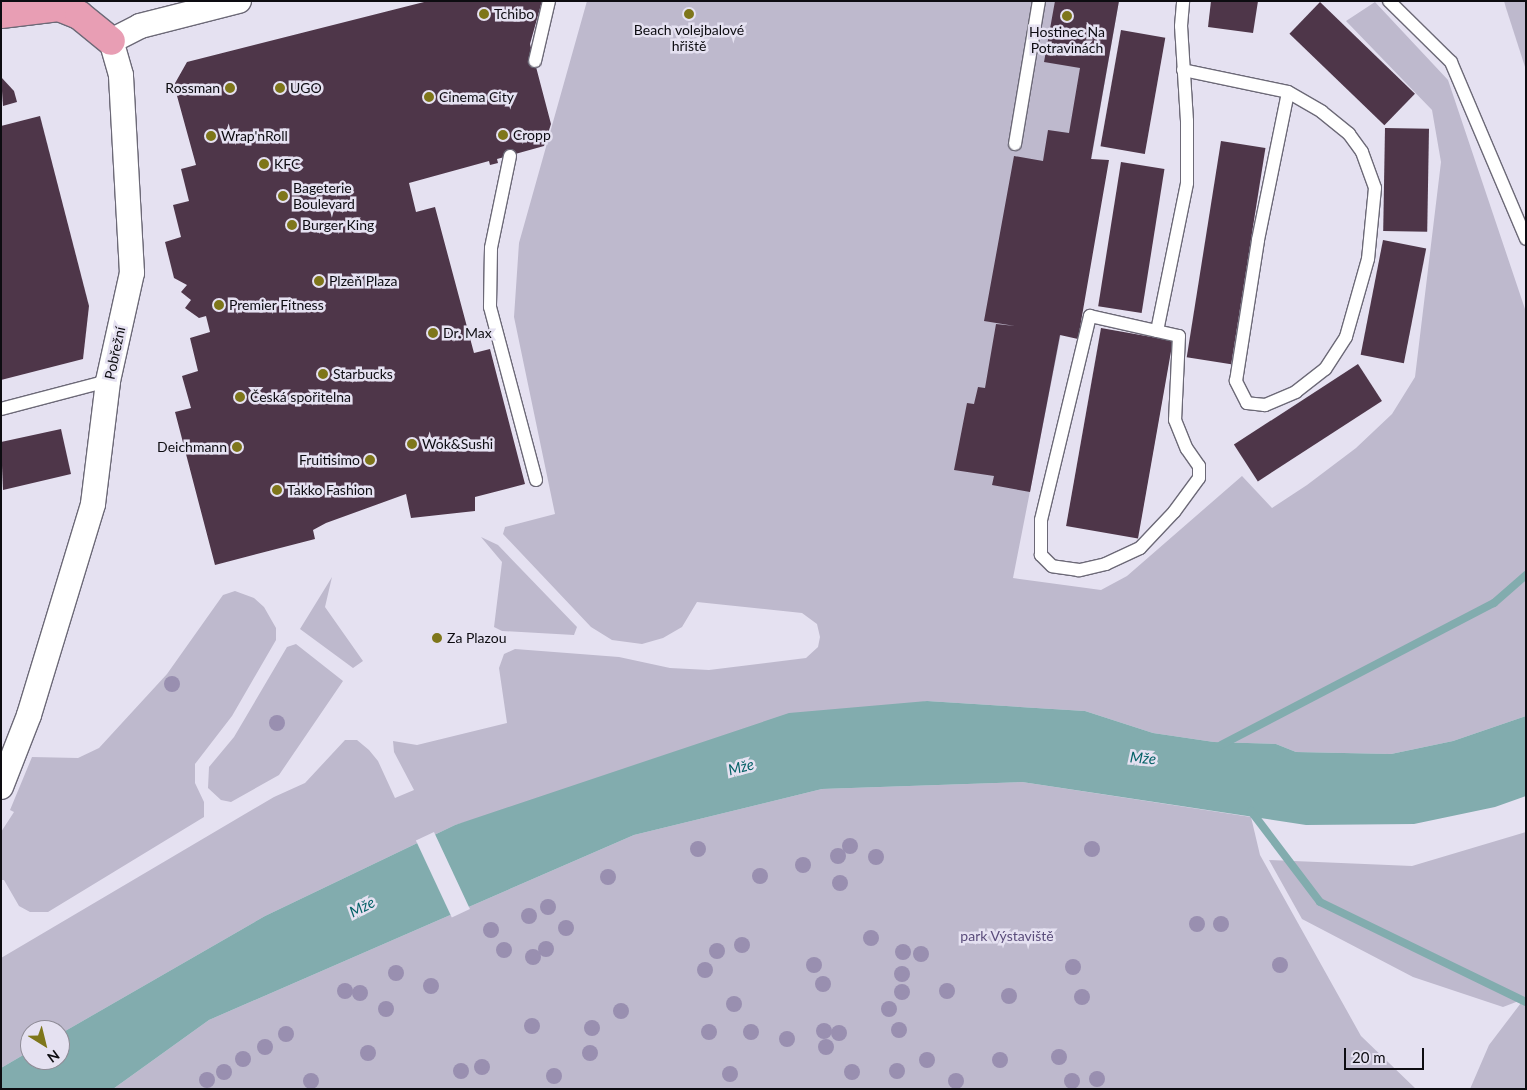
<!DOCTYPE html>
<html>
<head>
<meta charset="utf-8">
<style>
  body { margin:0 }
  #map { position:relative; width:1527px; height:1090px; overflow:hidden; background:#e5e1f1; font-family:Lato,sans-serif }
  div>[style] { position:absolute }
  .green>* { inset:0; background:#beb9cd }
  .water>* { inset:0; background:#82acae }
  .pier>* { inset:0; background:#e5e1f1; transform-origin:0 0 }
  .stream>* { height:8px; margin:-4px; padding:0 4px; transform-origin:4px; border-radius:4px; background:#82acae }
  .building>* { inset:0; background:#4e3649; transform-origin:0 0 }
  .roads { filter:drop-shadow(1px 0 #6c6977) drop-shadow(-1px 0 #6c6977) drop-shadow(0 1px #6c6977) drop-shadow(0 -1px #6c6977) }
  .service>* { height:12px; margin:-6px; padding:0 6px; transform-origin:6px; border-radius:6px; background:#fff }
  .minor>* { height:24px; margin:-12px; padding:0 12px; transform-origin:12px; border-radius:12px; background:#fff }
  .primary>* { height:28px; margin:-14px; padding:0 14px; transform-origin:14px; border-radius:14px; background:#e89eb4 }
  .trees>* { width:16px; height:16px; margin:-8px; border-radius:50%; background:#998fb0 }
  .dots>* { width:14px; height:14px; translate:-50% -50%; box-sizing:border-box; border:2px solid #e5e1f1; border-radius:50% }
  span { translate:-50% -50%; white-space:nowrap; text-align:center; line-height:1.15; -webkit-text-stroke:5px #e5e1f1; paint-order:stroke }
  .poi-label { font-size:14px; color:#0d0c11 }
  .left { translate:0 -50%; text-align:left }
  .right { translate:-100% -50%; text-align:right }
  .street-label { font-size:14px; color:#0d0c11 }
  .park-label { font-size:14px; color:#5a4c7b }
  .water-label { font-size:15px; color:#056267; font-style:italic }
  .frame { position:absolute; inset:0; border:2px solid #0d0c11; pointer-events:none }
  .north { position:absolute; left:20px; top:1020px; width:50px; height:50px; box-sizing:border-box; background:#e5e1f1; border:1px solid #8f8c97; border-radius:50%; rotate:144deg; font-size:14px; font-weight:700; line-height:20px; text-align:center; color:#0d0c11 }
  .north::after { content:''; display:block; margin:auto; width:18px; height:22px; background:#7e761a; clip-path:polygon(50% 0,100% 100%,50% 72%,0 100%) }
  .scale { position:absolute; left:1344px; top:1048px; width:80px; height:22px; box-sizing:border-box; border:2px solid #0d0c11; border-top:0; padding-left:6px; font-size:15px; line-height:18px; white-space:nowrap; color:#0d0c11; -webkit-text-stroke:4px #e5e1f1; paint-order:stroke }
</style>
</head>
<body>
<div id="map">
  <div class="green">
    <i style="clip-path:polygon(587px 1px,1119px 1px,1061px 333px,1013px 578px,1101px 590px,1127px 576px,1242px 476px,1272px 508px,1307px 485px,1356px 448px,1392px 414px,1415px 377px,1441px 162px,1432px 110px,1346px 21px,1375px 2px,1448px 80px,1526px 312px,1526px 716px,1453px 741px,1391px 754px,1296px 752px,1276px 744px,1214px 742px,1153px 733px,1085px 711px,927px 701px,455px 825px,265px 916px,60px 1034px,60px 1030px,30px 1030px,30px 1051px,1px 1068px,1px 958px,274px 797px,305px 783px,345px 740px,357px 740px,369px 750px,378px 761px,395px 798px,414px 790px,394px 752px,393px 741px,417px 745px,507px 723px,499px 668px,504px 654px,515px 649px,619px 657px,670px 668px,709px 670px,806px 658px,818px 647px,820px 637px,817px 624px,802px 613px,697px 602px,682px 627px,663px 638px,642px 644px,612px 640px,591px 627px,503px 534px,505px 527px,555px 514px,514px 317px,519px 243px)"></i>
    <i style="clip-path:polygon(1504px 1px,1526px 1px,1526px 70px,1506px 8px)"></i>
    <i style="clip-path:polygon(481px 537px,498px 545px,577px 627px,574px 635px,502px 631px,494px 627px,502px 562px)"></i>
    <i style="clip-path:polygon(332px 577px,325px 607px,363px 661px,353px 668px,300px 629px)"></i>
    <i style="clip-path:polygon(235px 591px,254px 598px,264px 607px,276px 628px,276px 640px,232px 716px,195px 764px,195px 783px,204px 802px,204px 817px,48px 912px,30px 912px,19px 906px,4px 880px,1px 880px,1px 832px,14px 812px,10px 810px,32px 757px,78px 758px,99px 748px,167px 674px,223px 595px)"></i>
    <i style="clip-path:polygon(296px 644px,343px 681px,279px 775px,231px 802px,221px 800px,208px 788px,209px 767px,234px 737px,287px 647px)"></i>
    <i style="clip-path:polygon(1022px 782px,1251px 817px,1260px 855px,1361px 1036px,1416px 1089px,113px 1089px,209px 1020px,634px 835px,822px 789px)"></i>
    <i style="clip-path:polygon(1526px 832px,1526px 1089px,1470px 1089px,1489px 1045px,1524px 999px,1503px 1007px,1413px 977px,1302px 919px,1269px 860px,1412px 866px)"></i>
  </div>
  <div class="water">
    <i style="clip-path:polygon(927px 701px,1085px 711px,1153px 733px,1214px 742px,1276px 744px,1296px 752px,1391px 754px,1453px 741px,1526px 716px,1526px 796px,1495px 807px,1414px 824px,1306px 825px,1022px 782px,822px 789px,634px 835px,209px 1020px,113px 1089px,1px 1089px,1px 1068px,30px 1051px,30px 1060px,60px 1060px,60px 1034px,265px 916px,455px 825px,789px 713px)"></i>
  </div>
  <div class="pier">
    <i style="left:434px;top:832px;width:85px;height:20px;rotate:65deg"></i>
  </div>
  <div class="stream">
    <i style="left:1221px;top:745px;width:308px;rotate:-27.5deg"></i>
    <i style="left:1494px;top:603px;width:43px;rotate:-41.2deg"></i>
    <i style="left:1251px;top:811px;width:114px;rotate:52.8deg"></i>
    <i style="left:1320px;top:902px;width:229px;rotate:25.9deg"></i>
  </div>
  <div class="building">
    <i style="clip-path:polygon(428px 1px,542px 1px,530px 44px,551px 124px,544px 146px,497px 159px,498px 163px,490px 165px,489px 161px,409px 183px,416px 212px,435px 207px,474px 353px,490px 349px,525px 484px,475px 497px,475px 511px,411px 518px,406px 494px,326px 523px,313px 530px,315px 539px,215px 565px,175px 412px,191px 408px,182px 376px,198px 371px,190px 338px,210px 332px,206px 316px,199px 318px,185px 308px,191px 300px,181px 292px,187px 285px,174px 278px,165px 242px,181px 237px,173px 205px,189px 201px,181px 169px,196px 165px,174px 85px,187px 62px)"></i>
    <i style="clip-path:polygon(1055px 1px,1119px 1px,1091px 159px,1109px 160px,1078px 339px,1060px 335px,1030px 492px,992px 485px,994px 476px,954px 470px,967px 403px,974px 404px,978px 387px,985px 388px,996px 324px,1015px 326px,984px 321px,1014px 156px,1043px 161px,1048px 130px,1069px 133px,1080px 68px,1044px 62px)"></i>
    <i style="clip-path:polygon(1211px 1px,1258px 1px,1253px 33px,1208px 27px)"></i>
    <i style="left:1320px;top:2px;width:132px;height:44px;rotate:44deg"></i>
    <i style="left:1121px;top:30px;width:45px;height:118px;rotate:10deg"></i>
    <i style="clip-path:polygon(1px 77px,14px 91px,17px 102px,3px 106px)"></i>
    <i style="clip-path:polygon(40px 116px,89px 306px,83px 359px,1px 380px,1px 126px)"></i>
    <i style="left:1385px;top:128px;width:44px;height:103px;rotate:1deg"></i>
    <i style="left:1221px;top:141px;width:45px;height:219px;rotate:9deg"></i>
    <i style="left:1121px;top:162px;width:44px;height:146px;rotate:9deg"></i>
    <i style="left:1383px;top:240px;width:44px;height:117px;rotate:11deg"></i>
    <i style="left:1101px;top:328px;width:73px;height:201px;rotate:10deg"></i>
    <i style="left:1358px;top:364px;width:44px;height:148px;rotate:57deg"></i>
    <i style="clip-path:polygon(61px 429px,71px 474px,3px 490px,1px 442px)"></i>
  </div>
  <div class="roads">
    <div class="service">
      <i style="left:1389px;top:1px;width:87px;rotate:44.5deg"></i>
      <i style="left:1451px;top:62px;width:192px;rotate:67deg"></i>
      <i style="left:535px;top:61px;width:62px;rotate:-76.9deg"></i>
      <i style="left:1183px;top:70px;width:107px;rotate:11.8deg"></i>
      <i style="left:1288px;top:92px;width:39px;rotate:30deg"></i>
      <i style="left:1322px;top:112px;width:35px;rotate:39deg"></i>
      <i style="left:1349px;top:134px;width:22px;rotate:54deg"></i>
      <i style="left:1362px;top:152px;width:38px;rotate:70deg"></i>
      <i style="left:1375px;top:188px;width:71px;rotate:95.6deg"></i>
      <i style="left:1368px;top:259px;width:81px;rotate:105.8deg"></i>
      <i style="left:1346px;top:337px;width:38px;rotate:123deg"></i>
      <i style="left:1325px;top:369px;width:37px;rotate:142deg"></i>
      <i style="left:1296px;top:392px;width:34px;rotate:157deg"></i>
      <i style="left:1265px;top:405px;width:18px;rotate:-174deg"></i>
      <i style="left:1247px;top:403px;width:25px;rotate:-117deg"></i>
      <i style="left:1236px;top:381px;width:143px;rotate:-81.1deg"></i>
      <i style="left:1258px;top:240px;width:151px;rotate:-78.5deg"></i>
      <i style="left:1015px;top:144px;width:145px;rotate:-80.5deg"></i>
      <i style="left:510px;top:156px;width:94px;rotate:101.7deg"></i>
      <i style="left:491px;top:248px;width:59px;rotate:91deg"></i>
      <i style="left:490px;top:307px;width:179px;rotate:75.1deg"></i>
      <i style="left:1090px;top:316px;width:91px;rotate:12.7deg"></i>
      <i style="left:1179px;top:336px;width:84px;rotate:92.7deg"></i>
      <i style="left:1175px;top:420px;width:31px;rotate:68deg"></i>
      <i style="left:1187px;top:449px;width:21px;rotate:55deg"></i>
      <i style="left:1199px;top:466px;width:12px;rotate:90deg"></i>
      <i style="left:1199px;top:478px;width:42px;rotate:126.3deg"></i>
      <i style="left:1174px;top:512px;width:50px;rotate:133.4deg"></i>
      <i style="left:1140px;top:548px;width:38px;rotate:155deg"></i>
      <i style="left:1106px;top:564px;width:28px;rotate:167deg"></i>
      <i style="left:1079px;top:570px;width:27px;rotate:-172deg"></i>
      <i style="left:1052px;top:566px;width:16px;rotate:-135deg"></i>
      <i style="left:1041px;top:555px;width:35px;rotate:-90deg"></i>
      <i style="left:1041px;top:520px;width:210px;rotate:-76.5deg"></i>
      <i style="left:1157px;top:331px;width:151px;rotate:-78.5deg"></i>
      <i style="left:1187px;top:183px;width:62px;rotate:-90deg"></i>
      <i style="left:1187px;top:121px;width:95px;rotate:-93.6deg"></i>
      <i style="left:1181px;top:26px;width:25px;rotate:-85deg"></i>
      <i style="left:1px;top:409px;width:111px;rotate:-14.7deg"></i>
    </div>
    <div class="minor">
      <i style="left:1px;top:787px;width:77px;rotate:-68.7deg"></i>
      <i style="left:29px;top:715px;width:220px;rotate:-73.1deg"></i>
      <i style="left:93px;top:504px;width:124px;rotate:-83deg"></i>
      <i style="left:108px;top:381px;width:111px;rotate:-77.5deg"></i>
      <i style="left:132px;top:273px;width:198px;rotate:-93.2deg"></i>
      <i style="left:121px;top:75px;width:35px;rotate:-106deg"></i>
      <i style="left:111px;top:41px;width:33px;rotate:-27deg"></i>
      <i style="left:140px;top:26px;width:102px;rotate:-14.2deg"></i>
    </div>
    <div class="primary">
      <i style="left:1px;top:14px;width:58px;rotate:-6.9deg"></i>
      <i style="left:59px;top:7px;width:22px;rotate:22deg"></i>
      <i style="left:79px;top:15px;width:41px;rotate:39.1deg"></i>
    </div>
  </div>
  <div class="trees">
    <i style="left:172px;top:684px"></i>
    <i style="left:277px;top:723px"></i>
    <i style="left:850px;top:846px"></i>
    <i style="left:698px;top:849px"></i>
    <i style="left:1092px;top:849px"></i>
    <i style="left:838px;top:856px"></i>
    <i style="left:876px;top:857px"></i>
    <i style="left:803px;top:865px"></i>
    <i style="left:760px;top:876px"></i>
    <i style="left:608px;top:877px"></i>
    <i style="left:840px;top:883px"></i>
    <i style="left:548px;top:907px"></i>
    <i style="left:529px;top:916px"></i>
    <i style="left:1197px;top:924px"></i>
    <i style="left:1221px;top:924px"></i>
    <i style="left:566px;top:928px"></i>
    <i style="left:491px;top:930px"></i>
    <i style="left:871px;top:938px"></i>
    <i style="left:742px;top:945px"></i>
    <i style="left:546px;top:949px"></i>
    <i style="left:504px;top:950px"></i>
    <i style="left:717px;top:951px"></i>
    <i style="left:903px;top:952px"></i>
    <i style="left:921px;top:954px"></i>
    <i style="left:533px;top:957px"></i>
    <i style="left:814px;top:965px"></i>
    <i style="left:1280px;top:965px"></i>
    <i style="left:1073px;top:967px"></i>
    <i style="left:705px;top:970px"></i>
    <i style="left:396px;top:973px"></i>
    <i style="left:902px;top:974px"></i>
    <i style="left:823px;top:984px"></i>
    <i style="left:431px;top:986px"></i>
    <i style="left:345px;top:991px"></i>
    <i style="left:947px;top:991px"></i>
    <i style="left:902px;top:992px"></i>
    <i style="left:360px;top:993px"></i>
    <i style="left:1009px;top:996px"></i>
    <i style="left:1082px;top:997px"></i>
    <i style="left:734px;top:1004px"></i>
    <i style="left:386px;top:1009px"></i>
    <i style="left:889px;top:1009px"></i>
    <i style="left:621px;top:1011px"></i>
    <i style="left:532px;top:1026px"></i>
    <i style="left:592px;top:1028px"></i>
    <i style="left:899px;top:1030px"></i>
    <i style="left:824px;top:1031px"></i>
    <i style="left:709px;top:1032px"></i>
    <i style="left:751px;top:1032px"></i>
    <i style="left:839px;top:1033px"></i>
    <i style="left:286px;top:1034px"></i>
    <i style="left:787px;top:1039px"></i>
    <i style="left:265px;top:1047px"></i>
    <i style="left:826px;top:1047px"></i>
    <i style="left:368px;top:1053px"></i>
    <i style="left:590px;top:1053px"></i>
    <i style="left:1059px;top:1057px"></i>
    <i style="left:243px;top:1059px"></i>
    <i style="left:927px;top:1060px"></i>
    <i style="left:1000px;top:1060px"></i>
    <i style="left:482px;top:1067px"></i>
    <i style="left:461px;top:1071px"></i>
    <i style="left:897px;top:1071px"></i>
    <i style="left:224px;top:1072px"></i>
    <i style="left:852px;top:1072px"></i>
    <i style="left:730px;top:1074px"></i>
    <i style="left:554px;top:1076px"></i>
    <i style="left:1097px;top:1079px"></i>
    <i style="left:207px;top:1080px"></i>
    <i style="left:311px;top:1081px"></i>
    <i style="left:956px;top:1081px"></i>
    <i style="left:1072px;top:1081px"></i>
  </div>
  <div class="dots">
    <i style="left:484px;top:14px;background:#7e761a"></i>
    <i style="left:689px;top:14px;background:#7e761a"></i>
    <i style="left:1067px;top:16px;background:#7e761a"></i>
    <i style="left:230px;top:88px;background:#7e761a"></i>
    <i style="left:280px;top:88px;background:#7e761a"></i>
    <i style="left:429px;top:97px;background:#7e761a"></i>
    <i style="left:503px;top:135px;background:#7e761a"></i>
    <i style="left:211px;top:136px;background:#7e761a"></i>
    <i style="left:264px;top:164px;background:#7e761a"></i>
    <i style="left:283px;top:196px;background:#7e761a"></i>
    <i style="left:292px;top:225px;background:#7e761a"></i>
    <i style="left:319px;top:281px;background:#7e761a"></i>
    <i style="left:219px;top:305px;background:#7e761a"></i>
    <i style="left:433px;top:333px;background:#7e761a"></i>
    <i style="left:323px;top:374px;background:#7e761a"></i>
    <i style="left:240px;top:397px;background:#7e761a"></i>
    <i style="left:412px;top:444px;background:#7e761a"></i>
    <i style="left:237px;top:447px;background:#7e761a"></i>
    <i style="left:370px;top:460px;background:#7e761a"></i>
    <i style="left:277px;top:490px;background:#7e761a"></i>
    <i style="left:437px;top:638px;background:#7e761a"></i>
  </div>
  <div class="poi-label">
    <span class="left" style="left:494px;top:14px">Tchibo</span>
    <span style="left:689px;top:38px">Beach volejbalové<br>hřiště</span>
    <span style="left:1067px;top:40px">Hostinec Na<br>Potravinách</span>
    <span class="right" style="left:220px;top:88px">Rossman</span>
    <span class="left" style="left:290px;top:88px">UGO</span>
    <span class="left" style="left:439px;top:97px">Cinema City</span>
    <span class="left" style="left:513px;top:135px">Cropp</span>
    <span class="left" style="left:221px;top:136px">Wrap'nRoll</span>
    <span class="left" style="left:274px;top:164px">KFC</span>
    <span class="left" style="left:293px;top:196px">Bageterie<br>Boulevard</span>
    <span class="left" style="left:302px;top:225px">Burger King</span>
    <span class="left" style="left:329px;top:281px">Plzeň Plaza</span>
    <span class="left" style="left:229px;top:305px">Premier Fitness</span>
    <span class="left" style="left:443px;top:333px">Dr. Max</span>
    <span class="left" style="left:333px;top:374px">Starbucks</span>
    <span class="left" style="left:250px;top:397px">Česká spořitelna</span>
    <span class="left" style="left:422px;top:444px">Wok&amp;Sushi</span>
    <span class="right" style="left:227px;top:447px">Deichmann</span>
    <span class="right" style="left:360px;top:460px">Fruitisimo</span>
    <span class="left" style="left:287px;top:490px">Takko Fashion</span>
    <span class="left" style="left:447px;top:638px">Za Plazou</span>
  </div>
  <div class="street-label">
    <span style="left:115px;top:353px;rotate:-78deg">Pobřežní</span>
  </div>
  <div class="park-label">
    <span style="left:1007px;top:936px">park Výstaviště</span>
  </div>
  <div class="water-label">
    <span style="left:1143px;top:758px;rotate:5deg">Mže</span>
    <span style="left:741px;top:767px;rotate:-15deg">Mže</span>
    <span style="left:362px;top:907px;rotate:-27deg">Mže</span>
  </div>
  <div class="frame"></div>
  <div class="north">N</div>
  <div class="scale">20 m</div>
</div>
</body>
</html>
